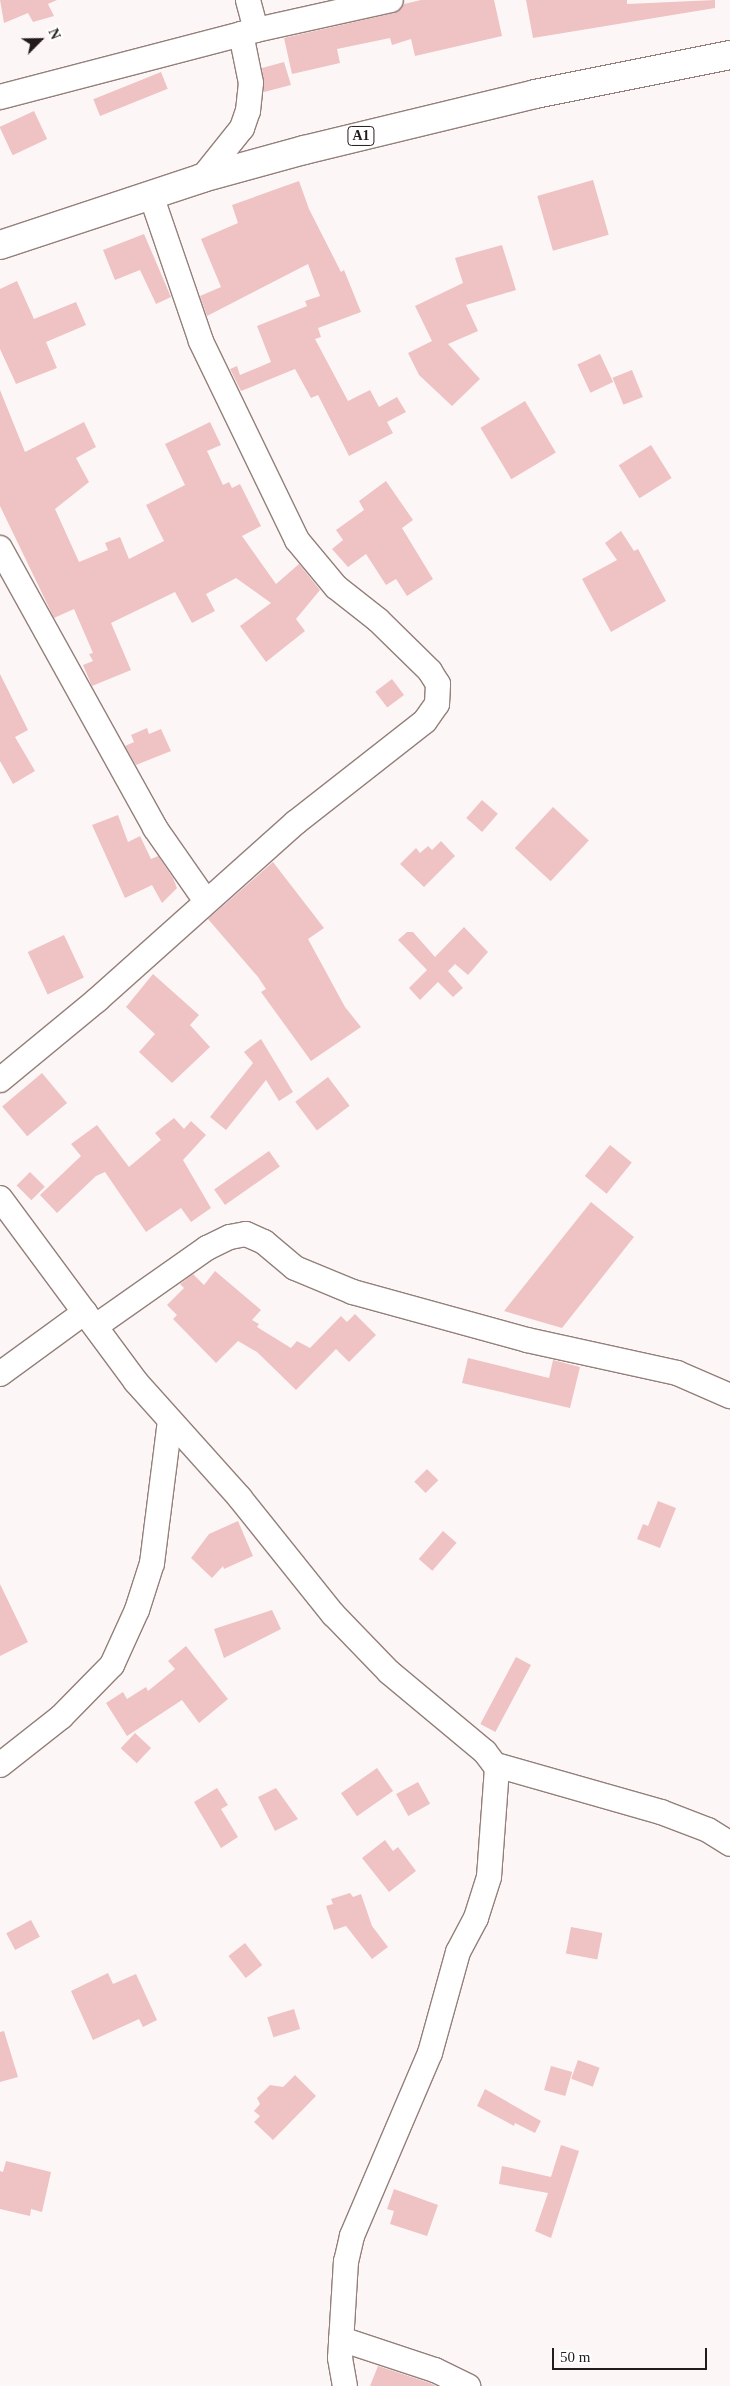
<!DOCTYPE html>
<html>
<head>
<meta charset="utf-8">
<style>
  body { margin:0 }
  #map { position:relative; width:730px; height:2386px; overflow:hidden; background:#fcf7f6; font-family:Georgia,serif }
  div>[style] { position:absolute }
  .building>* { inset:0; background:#efc2c4; transform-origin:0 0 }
  .roads { filter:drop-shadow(1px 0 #947f7a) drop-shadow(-1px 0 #947f7a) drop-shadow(0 1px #947f7a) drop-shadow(0 -1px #947f7a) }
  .street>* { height:24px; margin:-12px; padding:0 12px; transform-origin:12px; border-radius:12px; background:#fff }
  .highway>* { height:28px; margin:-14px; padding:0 14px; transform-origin:14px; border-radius:14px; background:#fff }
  span { translate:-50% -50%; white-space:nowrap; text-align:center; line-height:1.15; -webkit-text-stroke:5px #fff; paint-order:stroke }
  .shield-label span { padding:1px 4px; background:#fff; border:1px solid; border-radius:4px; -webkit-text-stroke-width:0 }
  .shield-label { font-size:14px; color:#241c1a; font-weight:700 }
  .north { position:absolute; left:15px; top:15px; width:50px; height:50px; -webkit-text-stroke:4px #fff; paint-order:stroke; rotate:67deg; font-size:14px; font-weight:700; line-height:20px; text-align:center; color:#241c1a }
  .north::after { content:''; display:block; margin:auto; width:18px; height:22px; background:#241c1a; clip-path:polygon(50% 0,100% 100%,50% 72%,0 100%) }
  .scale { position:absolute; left:552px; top:2348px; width:155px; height:22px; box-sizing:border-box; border:2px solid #241c1a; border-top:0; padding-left:6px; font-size:15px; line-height:18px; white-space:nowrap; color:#241c1a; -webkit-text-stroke:4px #fff; paint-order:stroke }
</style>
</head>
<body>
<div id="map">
  <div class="building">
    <i style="clip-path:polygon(0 0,57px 0,48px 4px,54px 16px,33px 22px,28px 13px,4px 23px)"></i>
    <i style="clip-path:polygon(421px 0,494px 0,502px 36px,415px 56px,411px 39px,392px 45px,390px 38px,337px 49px,340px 63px,292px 74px,284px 38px,394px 13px,404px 4px)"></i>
    <i style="clip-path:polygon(526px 0,627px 0,627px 4px,715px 0,715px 8px,533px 38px)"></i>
    <i style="clip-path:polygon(284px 62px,291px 85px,264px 92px,262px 68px)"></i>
    <i style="left:161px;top:72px;width:18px;height:73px;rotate:68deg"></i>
    <i style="left:34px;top:111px;width:31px;height:38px;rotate:65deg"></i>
    <i style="left:593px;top:180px;width:57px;height:58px;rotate:74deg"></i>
    <i style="clip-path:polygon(299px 181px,309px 209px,341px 272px,344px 270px,361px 312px,318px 328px,321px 337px,315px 339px,348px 401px,370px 390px,379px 407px,397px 397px,406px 412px,387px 422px,393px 433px,349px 456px,318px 395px,311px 398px,295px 369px,241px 391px,230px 369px,237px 366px,240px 375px,271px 362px,257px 326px,307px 306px,305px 301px,320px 296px,308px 264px,207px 316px,200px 296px,221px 287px,201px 239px,238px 223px,232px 205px)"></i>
    <i style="clip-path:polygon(144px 234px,171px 297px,156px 304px,140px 270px,115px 280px,103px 250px)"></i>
    <i style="clip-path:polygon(502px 245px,516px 290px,466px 305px,478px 331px,448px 344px,480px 379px,452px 406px,419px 375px,408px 353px,432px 341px,415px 306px,463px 283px,455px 258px)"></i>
    <i style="clip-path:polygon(17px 281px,34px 319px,76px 302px,86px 325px,46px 342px,57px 368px,16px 384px,0 349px,0 289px)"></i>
    <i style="left:600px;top:354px;width:31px;height:25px;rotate:65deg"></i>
    <i style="left:632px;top:370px;width:29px;height:21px;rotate:68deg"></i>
    <i style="clip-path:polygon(0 390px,25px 452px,84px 422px,96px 447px,76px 458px,89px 482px,55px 509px,79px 562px,108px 550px,105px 543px,120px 537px,129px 559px,164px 541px,146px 505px,185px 485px,165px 444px,210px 422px,221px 445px,207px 451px,223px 485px,229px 482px,232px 488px,240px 484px,261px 526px,242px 536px,276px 584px,299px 564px,320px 590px,296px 619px,305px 631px,266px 662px,240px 626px,271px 603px,236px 578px,206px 594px,215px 611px,192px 623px,175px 592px,111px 623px,131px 670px,92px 686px,83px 665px,93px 661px,89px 654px,93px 653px,74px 609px,54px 618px,0 506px)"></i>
    <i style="left:525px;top:401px;width:60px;height:52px;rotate:59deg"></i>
    <i style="left:651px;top:445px;width:39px;height:38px;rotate:58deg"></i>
    <i style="clip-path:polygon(386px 481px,413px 520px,402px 528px,433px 579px,407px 596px,396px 579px,386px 585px,366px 554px,348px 567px,332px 549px,343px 540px,336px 530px,364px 510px,359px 501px)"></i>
    <i style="clip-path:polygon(621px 531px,634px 551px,638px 549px,666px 601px,611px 632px,582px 579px,617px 560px,605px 543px)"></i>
    <i style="clip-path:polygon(0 674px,28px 730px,15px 737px,35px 771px,13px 784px,0 761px)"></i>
    <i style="left:392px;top:679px;width:20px;height:21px;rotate:53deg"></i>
    <i style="clip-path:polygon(147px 728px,149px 734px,161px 729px,171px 751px,136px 765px,125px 746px,134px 742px,131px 735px)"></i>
    <i style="left:482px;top:800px;width:21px;height:24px;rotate:41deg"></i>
    <i style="left:553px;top:807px;width:49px;height:56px;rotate:43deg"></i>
    <i style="clip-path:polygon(118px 815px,128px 842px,140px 836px,151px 859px,158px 856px,173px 878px,177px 888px,162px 903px,152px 885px,125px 898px,92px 825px)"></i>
    <i style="clip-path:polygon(441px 841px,455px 856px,424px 887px,400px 864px,416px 848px,420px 853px,428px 846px,432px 850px)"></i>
    <i style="clip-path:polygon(273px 862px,324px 928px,308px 939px,345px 1007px,361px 1027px,311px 1061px,261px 992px,266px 989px,258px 977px,208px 919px)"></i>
    <i style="clip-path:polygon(464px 927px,488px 952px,468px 975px,455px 964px,448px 971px,463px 988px,453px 997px,438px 982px,420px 1000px,409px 988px,427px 970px,398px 940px,407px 932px,413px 932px,435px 957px)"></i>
    <i style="left:64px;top:935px;width:47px;height:40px;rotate:65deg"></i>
    <i style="clip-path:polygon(153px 974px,199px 1015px,190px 1025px,210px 1047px,172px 1083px,139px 1052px,155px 1034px,126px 1007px)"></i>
    <i style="clip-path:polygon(261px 1039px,293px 1092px,279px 1101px,266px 1080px,226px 1130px,210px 1117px,253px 1063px,244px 1052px)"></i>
    <i style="left:42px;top:1073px;width:39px;height:52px;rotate:50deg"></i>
    <i style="left:328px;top:1077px;width:36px;height:41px;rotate:53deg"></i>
    <i style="clip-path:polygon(174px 1118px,184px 1129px,191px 1121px,206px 1135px,183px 1160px,211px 1208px,191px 1222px,181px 1208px,146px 1232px,105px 1172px,96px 1176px,57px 1213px,40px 1195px,81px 1156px,71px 1144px,97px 1125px,129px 1167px,161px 1140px,155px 1133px)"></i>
    <i style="left:610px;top:1145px;width:28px;height:40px;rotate:39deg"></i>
    <i style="left:269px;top:1151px;width:19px;height:67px;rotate:55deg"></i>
    <i style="left:30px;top:1172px;width:21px;height:19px;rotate:45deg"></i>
    <i style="clip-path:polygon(591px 1202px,634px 1237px,562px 1328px,504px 1311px)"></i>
    <i style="clip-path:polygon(215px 1271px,261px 1310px,252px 1320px,259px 1324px,257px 1327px,291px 1348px,297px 1341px,310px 1348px,341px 1316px,347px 1322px,355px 1314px,376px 1335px,349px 1362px,336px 1349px,296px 1390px,257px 1352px,238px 1341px,216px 1363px,173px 1319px,177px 1315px,167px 1305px,184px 1288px,180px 1284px,193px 1274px,204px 1285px)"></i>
    <i style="clip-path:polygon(468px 1358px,549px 1378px,553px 1360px,580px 1367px,570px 1408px,462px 1383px)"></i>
    <i style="left:427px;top:1469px;width:16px;height:18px;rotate:45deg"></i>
    <i style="clip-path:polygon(658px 1501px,676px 1508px,660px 1548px,637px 1539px,643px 1524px,648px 1526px)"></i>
    <i style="clip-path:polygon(238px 1521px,253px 1556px,224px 1569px,223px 1566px,212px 1578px,191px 1558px,209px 1534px)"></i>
    <i style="left:443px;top:1531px;width:18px;height:37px;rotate:41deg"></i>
    <i style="clip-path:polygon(0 1584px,28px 1642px,0 1656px)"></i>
    <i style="clip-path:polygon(272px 1610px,281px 1629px,224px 1658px,214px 1629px)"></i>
    <i style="clip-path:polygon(186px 1646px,228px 1699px,199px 1723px,182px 1700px,127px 1736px,106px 1703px,123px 1692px,127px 1699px,146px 1687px,148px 1691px,175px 1669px,168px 1661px)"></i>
    <i style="left:516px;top:1657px;width:17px;height:76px;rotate:28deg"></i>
    <i style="left:135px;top:1733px;width:22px;height:21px;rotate:43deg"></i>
    <i style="left:377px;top:1768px;width:28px;height:44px;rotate:55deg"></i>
    <i style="left:418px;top:1782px;width:25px;height:25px;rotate:61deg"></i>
    <i style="clip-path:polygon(217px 1788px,228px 1805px,221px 1809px,238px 1837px,221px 1848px,194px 1802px)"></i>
    <i style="clip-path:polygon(276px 1788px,298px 1819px,275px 1831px,258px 1797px)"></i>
    <i style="clip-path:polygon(385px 1840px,393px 1851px,398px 1847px,416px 1871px,389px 1892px,362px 1858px)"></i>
    <i style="clip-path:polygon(350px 1893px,353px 1897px,361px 1894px,372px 1926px,388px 1947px,372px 1959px,346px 1926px,334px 1930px,326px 1906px,333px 1904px,331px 1899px)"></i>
    <i style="left:31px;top:1920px;width:19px;height:28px;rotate:62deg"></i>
    <i style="left:571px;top:1927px;width:32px;height:27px;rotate:11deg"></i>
    <i style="left:245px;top:1943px;width:28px;height:21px;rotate:52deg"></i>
    <i style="clip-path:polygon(108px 1973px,113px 1984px,136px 1974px,157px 2020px,143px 2027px,139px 2019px,93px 2040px,71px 1991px)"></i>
    <i style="left:294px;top:2009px;width:21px;height:28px;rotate:73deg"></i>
    <i style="clip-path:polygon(4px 2031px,18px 2077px,0 2082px,0 2032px)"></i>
    <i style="left:578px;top:2060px;width:23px;height:20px;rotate:20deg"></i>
    <i style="left:551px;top:2066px;width:22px;height:25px;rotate:16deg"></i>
    <i style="clip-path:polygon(295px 2075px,316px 2096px,273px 2140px,254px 2122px,260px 2116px,254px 2111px,260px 2104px,257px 2098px,270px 2085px,283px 2087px)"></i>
    <i style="clip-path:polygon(485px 2089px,541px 2121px,535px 2133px,515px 2123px,514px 2126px,477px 2106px)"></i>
    <i style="clip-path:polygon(561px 2145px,579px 2151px,551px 2238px,535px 2231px,548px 2193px,499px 2184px,502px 2166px,551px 2177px)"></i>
    <i style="clip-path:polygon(6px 2161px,51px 2172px,42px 2212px,31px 2209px,30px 2216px,0 2209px,0 2171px,3px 2172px)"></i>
    <i style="clip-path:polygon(394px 2189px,438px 2205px,427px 2236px,390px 2224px,394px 2211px,387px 2209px)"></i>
    <i style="clip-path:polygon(378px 2366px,430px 2383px,436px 2386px,370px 2386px)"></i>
  </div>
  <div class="roads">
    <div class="street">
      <i style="left:256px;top:30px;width:138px;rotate:-12.5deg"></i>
      <i style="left:0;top:97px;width:249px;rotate:-14.6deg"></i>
      <i style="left:202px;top:178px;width:64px;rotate:-51.3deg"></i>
      <i style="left:242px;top:128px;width:18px;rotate:-71deg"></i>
      <i style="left:248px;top:111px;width:28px;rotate:-84deg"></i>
      <i style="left:251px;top:83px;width:50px;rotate:-101.5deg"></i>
      <i style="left:241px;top:34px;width:16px;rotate:-15deg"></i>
      <i style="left:256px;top:30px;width:31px;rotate:-105deg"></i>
      <i style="left:0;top:548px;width:320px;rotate:61deg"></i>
      <i style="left:155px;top:828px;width:89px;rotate:55.1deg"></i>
      <i style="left:0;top:1080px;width:126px;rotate:-39.5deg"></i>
      <i style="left:97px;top:1000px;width:266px;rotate:-41.8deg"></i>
      <i style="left:295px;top:823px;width:165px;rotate:-38.1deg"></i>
      <i style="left:425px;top:721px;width:21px;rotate:-55deg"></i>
      <i style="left:437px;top:704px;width:20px;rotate:-87deg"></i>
      <i style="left:438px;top:684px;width:15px;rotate:-122deg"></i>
      <i style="left:430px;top:671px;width:73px;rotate:-135.6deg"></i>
      <i style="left:378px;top:620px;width:53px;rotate:-141.8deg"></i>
      <i style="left:336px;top:587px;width:61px;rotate:-129.7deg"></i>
      <i style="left:297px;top:540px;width:221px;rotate:-115.8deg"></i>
      <i style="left:201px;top:341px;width:154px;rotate:-108.9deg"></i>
      <i style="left:0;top:1198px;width:229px;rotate:53.5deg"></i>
      <i style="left:136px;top:1382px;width:156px;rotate:48.1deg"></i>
      <i style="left:240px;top:1498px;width:149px;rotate:51.3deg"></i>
      <i style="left:333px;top:1614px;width:81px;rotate:46deg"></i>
      <i style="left:389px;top:1672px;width:125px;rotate:39.8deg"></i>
      <i style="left:485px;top:1752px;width:20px;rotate:53deg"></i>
      <i style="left:497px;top:1768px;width:109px;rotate:94.2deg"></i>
      <i style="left:489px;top:1877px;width:43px;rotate:107.6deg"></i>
      <i style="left:476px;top:1918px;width:38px;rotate:118deg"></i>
      <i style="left:458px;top:1952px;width:105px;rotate:105.5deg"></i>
      <i style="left:430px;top:2053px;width:199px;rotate:113.1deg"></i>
      <i style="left:352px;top:2236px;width:26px;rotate:103deg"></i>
      <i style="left:346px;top:2261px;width:97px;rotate:93.5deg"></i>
      <i style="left:340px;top:2358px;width:28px;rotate:80deg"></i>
      <i style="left:96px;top:1326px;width:136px;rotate:-35.1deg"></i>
      <i style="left:207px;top:1248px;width:25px;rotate:-26deg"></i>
      <i style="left:230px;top:1237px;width:16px;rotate:-11deg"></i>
      <i style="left:246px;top:1234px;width:20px;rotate:24deg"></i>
      <i style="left:264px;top:1242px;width:40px;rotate:40deg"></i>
      <i style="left:295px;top:1268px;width:63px;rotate:22.5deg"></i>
      <i style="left:353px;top:1292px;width:180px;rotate:15.4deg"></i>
      <i style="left:527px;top:1340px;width:154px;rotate:12.4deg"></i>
      <i style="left:677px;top:1373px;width:58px;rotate:23.5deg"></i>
      <i style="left:0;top:1374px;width:105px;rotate:-36.1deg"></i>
      <i style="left:0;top:1765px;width:78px;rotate:-38.2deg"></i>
      <i style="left:61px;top:1717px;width:73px;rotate:-45.6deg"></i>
      <i style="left:112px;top:1665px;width:60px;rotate:-65.6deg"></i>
      <i style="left:137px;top:1610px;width:49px;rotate:-72.3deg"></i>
      <i style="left:152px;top:1563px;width:143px;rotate:-82.8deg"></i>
      <i style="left:496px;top:1765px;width:172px;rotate:15.9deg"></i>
      <i style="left:661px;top:1812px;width:50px;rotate:21deg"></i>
      <i style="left:708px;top:1830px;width:26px;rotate:32deg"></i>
      <i style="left:341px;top:2339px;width:99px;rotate:18.3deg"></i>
      <i style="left:435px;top:2370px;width:37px;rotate:26deg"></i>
    </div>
    <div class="highway">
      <i style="left:0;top:245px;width:213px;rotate:-18.3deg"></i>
      <i style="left:202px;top:178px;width:106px;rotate:-15.4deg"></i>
      <i style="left:304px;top:150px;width:238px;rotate:-13.6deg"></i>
      <i style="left:535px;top:94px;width:199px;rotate:-11.3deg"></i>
    </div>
  </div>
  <div class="shield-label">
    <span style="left:361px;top:136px">A1</span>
  </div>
  <div class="north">N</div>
  <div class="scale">50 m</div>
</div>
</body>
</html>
